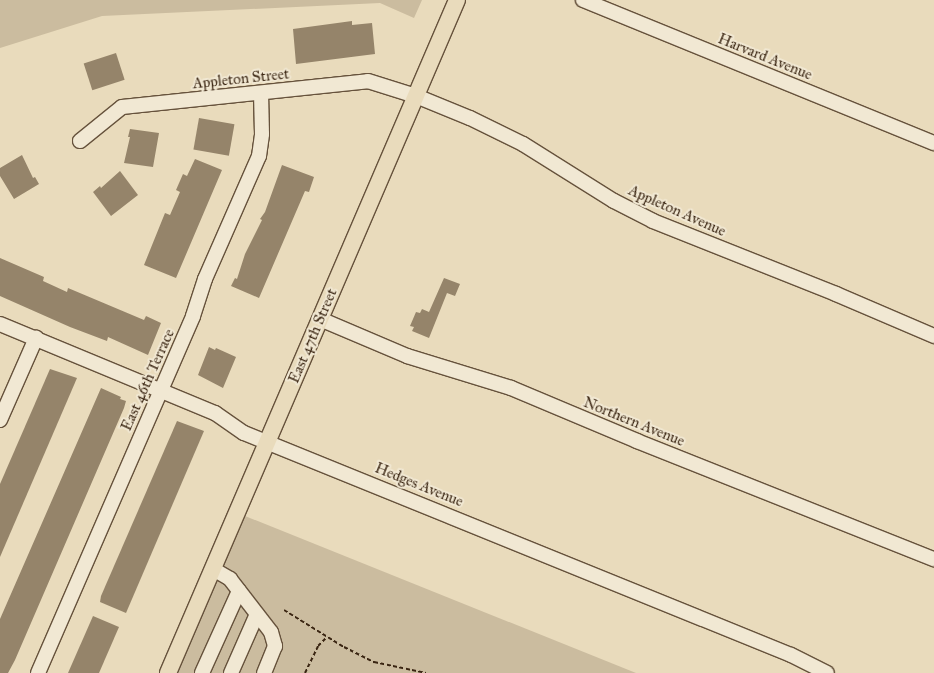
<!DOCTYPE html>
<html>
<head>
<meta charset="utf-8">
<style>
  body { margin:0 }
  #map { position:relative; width:934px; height:673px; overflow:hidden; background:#e9dbbc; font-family:"IM FELL Great Primer",serif }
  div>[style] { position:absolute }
  .green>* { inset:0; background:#cbbc9f }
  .building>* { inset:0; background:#95846a; transform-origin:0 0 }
  .path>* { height:2px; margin-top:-1px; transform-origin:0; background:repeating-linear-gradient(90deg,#3a2512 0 4px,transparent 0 6.5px) }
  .roads { filter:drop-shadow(1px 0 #66523c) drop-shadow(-1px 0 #66523c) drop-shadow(0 1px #66523c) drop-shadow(0 -1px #66523c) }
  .minor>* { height:14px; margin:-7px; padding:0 7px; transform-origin:7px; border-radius:7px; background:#f1e8d3 }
  .major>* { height:16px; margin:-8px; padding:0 8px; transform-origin:8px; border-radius:8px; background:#e9dbbc }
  span { translate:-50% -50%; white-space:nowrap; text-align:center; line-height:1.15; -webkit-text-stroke:4px #f1e8d3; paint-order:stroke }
  .street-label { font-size:15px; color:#3a2512 }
</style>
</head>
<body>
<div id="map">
  <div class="green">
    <i style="clip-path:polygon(0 0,422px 0,414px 18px,380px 3px,102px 16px,0 48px)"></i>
    <i style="clip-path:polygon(245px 516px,636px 673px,177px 673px)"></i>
  </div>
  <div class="building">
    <i style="clip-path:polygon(352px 21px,352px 25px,372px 23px,375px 54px,296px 64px,293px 29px)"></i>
    <i style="left:116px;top:53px;width:28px;height:34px;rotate:72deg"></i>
    <i style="left:199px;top:118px;width:36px;height:32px;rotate:10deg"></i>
    <i style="clip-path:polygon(130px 129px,159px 133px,153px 167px,124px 163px,130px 137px,128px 137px)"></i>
    <i style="clip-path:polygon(22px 155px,33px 178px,35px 177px,39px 184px,14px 199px,0 176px,0 168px)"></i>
    <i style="clip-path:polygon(195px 159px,222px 170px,176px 278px,144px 265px,165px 213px,170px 215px,180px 192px,176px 190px,183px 174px,187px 176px)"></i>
    <i style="clip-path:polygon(282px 165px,314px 177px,309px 192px,305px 191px,259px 298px,231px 286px,235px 278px,237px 279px,245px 254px,262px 220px,260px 219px,265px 212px)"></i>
    <i style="clip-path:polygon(120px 171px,138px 195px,111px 216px,93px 192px,100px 186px,101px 188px)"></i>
    <i style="clip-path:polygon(0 258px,44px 277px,43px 281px,67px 292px,68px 288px,144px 320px,146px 316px,161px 323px,148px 355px,108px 337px,107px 341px,70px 327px,0 296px)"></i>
    <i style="clip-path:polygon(444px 278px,460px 284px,455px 296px,447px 293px,429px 338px,412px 331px,414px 327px,410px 326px,416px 312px,420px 313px,422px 309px,429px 312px)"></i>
    <i style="clip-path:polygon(209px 347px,215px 350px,216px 348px,236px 357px,223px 388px,198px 375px)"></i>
    <i style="clip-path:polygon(50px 369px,77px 378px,0 557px,0 484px)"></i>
    <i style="clip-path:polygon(101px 388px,121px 397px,120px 399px,126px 401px,124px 408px,15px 660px,8px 673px,0 673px,0 619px)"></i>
    <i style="clip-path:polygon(177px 421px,204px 431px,126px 613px,100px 602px,101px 596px)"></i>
    <i style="clip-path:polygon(93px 616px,119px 627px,99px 673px,68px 673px)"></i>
  </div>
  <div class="path">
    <i style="left:284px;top:610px;width:70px;rotate:31.7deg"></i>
    <i style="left:344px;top:647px;width:34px;rotate:27deg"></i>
    <i style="left:374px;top:662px;width:53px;rotate:11.9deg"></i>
    <i style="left:305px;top:673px;width:30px;rotate:-64deg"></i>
    <i style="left:318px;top:646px;width:13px;rotate:-45deg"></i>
  </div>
  <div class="roads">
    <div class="minor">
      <i style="left:583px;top:0;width:379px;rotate:22.2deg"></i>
      <i style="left:80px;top:141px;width:54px;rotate:-39deg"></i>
      <i style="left:122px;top:107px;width:247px;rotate:-6deg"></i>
      <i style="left:368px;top:81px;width:50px;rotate:17.4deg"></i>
      <i style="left:416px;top:96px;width:58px;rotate:22.2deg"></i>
      <i style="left:470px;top:118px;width:59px;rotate:26.1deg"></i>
      <i style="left:523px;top:144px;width:107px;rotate:32.1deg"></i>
      <i style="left:614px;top:201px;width:44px;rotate:27.1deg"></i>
      <i style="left:653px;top:221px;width:197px;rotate:21.7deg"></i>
      <i style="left:836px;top:294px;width:107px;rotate:23.2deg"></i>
      <i style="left:320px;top:319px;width:95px;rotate:23deg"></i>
      <i style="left:407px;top:356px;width:109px;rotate:17.1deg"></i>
      <i style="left:511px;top:388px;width:137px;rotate:22.8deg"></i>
      <i style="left:637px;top:441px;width:320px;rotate:21.7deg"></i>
      <i style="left:0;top:324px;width:233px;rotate:22.5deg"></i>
      <i style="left:215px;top:413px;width:35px;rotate:35deg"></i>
      <i style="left:244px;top:433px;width:590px;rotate:22.09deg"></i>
      <i style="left:791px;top:655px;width:40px;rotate:26.6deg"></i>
      <i style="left:0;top:420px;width:90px;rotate:-66.3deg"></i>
      <i style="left:213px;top:569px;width:20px;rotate:30deg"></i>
      <i style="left:230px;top:579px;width:67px;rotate:52.3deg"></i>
      <i style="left:271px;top:632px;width:15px;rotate:74deg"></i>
      <i style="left:275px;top:646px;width:29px;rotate:112deg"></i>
      <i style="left:38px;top:673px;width:389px;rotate:-66.5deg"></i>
      <i style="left:193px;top:316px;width:39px;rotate:-72deg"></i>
      <i style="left:205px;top:279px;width:134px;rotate:-66.3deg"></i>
      <i style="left:259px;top:156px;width:22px;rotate:-82deg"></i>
      <i style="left:262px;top:134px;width:40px;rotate:-91.4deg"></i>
      <i style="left:202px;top:673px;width:90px;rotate:-65.7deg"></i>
      <i style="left:231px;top:673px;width:64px;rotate:-66.2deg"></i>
    </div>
    <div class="major">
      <i style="left:168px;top:673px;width:732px;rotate:-66.76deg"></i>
    </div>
  </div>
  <div class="street-label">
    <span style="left:765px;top:57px;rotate:22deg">Harvard Avenue</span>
    <span style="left:241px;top:79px;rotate:-6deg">Appleton Street</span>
    <span style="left:677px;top:211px;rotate:24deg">Appleton Avenue</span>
    <span style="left:313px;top:336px;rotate:-67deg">East 47th Street</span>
    <span style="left:148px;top:380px;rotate:-66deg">East 46th Terrace</span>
    <span style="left:634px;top:422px;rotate:22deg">Northern Avenue</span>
    <span style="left:419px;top:485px;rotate:22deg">Hedges Avenue</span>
  </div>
</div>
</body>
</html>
